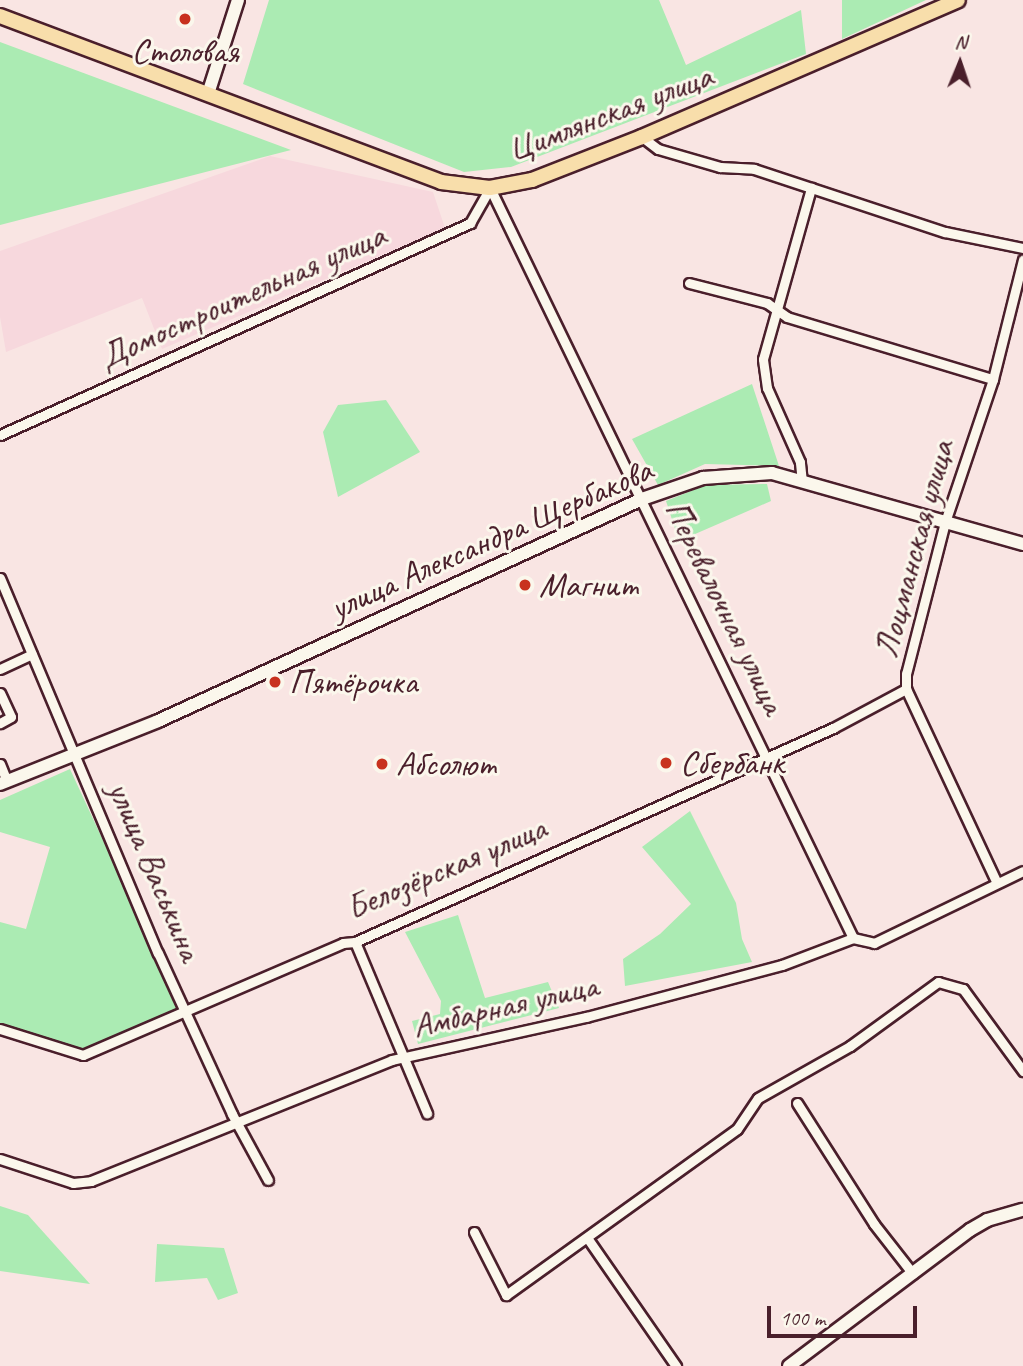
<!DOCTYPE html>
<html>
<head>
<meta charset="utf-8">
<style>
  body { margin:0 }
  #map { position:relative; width:1023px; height:1366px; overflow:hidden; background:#f9e5e3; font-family:Caveat,sans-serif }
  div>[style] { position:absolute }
  .built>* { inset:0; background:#f7d8dd }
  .green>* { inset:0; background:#abebb3 }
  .roads { filter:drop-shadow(2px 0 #4a1f2b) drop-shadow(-2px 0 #4a1f2b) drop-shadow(0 2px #4a1f2b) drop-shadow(0 -2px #4a1f2b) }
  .street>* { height:9px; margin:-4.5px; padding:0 4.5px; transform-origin:4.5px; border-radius:4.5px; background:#fbf7ec }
  .secondary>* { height:12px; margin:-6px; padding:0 6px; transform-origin:6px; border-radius:6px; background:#fbf7ec }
  .primary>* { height:14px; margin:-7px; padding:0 7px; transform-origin:7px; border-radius:7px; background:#f8deab }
  .dots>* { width:19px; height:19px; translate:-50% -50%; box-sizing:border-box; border:4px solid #fbf7ec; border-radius:50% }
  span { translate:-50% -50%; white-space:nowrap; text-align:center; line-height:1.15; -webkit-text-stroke:6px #fbf7ec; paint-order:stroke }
  .poi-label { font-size:35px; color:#4a1f2b }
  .left { translate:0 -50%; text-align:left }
  .street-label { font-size:35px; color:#4a1f2b }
  .north { position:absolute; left:925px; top:28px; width:70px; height:70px; -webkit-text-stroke:5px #fbf7ec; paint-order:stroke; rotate:2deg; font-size:19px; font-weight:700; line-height:28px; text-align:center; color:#4a1f2b }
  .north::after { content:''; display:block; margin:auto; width:24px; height:32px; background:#4a1f2b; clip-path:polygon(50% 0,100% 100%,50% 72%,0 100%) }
  .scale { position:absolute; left:767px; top:1306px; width:150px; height:32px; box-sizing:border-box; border:4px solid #4a1f2b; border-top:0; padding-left:9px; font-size:21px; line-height:24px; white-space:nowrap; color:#4a1f2b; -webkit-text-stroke:5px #fbf7ec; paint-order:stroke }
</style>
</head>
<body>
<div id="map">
  <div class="built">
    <i style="clip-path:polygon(270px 156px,433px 192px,445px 228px,162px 349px,142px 298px,6px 352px,0 317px,0 251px)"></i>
  </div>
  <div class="green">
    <i style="clip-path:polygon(269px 0,659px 0,686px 65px,801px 10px,806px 54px,511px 167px,464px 172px,243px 84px)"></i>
    <i style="clip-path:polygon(842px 0,926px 0,842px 39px)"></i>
    <i style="clip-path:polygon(0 42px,291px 150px,0 225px)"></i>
    <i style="clip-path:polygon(752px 384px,779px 466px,705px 464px,658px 485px,632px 439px)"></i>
    <i style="clip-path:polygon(386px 400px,420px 452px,338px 497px,323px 432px,338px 405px)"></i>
    <i style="clip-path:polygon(767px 484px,771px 501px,679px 541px,666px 501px,706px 485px)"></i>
    <i style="clip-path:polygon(70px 769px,182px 1011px,87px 1052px,0 1026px,0 922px,26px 929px,50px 847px,0 832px,0 800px)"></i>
    <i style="clip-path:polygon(690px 811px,736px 903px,742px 939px,752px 962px,625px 986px,623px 959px,660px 934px,691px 904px,642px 847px)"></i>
    <i style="clip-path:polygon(458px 915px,485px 998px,548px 982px,559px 1008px,418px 1044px,412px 1021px,440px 1014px,441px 1001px,405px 932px)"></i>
    <i style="clip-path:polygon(0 1206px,28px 1215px,90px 1284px,0 1271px)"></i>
    <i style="clip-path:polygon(157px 1244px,224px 1248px,238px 1293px,218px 1300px,207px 1278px,155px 1282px)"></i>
  </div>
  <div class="roads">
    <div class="street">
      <i style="left:642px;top:137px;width:20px;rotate:37deg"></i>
      <i style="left:658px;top:149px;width:65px;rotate:16.2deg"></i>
      <i style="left:720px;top:167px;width:34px;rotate:3deg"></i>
      <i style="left:754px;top:169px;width:201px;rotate:18.3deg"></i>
      <i style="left:945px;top:232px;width:80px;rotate:11.6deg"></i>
      <i style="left:490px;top:188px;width:833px;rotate:64.17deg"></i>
      <i style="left:689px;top:283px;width:81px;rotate:14.4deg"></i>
      <i style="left:767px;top:303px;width:24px;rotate:35deg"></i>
      <i style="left:787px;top:317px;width:215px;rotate:16.8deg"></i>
      <i style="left:0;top:435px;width:516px;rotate:-24.28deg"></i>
      <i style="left:470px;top:223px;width:40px;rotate:-60.3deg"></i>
      <i style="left:802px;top:482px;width:20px;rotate:-96deg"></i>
      <i style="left:800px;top:462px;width:81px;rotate:-114deg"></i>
      <i style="left:767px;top:388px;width:29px;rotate:-98deg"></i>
      <i style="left:763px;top:359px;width:178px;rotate:-74.3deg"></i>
      <i style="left:0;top:578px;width:407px;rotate:67.2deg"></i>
      <i style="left:158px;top:953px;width:177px;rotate:65.3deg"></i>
      <i style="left:232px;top:1114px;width:75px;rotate:61.4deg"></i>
      <i style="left:0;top:669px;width:35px;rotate:-25deg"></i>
      <i style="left:0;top:693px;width:26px;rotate:65deg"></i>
      <i style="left:11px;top:717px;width:13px;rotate:151deg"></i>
      <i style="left:0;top:764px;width:18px;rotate:68deg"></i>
      <i style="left:996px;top:881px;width:212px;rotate:-115.1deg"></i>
      <i style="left:906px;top:689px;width:15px;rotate:-90deg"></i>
      <i style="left:906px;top:674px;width:157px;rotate:-75.6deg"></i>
      <i style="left:945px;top:522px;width:151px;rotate:-71.4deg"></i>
      <i style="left:993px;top:379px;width:123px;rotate:-75.9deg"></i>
      <i style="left:355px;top:942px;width:186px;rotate:67.2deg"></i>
      <i style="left:0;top:1029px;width:87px;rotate:17.4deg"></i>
      <i style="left:83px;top:1055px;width:283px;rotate:-23.3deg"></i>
      <i style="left:343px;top:943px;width:12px;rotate:-5deg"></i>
      <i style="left:355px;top:942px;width:524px;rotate:-24.12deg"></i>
      <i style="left:833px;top:728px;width:83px;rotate:-28.1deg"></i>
      <i style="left:797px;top:1103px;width:143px;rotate:57.5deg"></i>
      <i style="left:874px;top:1224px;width:63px;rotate:52deg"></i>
      <i style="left:0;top:1159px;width:77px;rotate:18.2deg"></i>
      <i style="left:73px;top:1183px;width:18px;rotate:-6deg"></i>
      <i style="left:91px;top:1181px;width:324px;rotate:-21.9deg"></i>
      <i style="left:392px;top:1060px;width:199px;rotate:-12.5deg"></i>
      <i style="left:586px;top:1017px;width:203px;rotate:-14.9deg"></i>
      <i style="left:782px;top:965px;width:76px;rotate:-20.8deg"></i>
      <i style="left:853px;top:938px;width:22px;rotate:13deg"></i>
      <i style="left:874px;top:943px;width:165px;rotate:-25.8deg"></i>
      <i style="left:474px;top:1232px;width:71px;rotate:63.1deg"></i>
      <i style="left:506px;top:1295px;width:284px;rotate:-35.7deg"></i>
      <i style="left:737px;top:1129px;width:37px;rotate:-56deg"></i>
      <i style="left:758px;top:1098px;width:106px;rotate:-29.5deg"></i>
      <i style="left:850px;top:1046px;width:109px;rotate:-36deg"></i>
      <i style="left:938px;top:982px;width:26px;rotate:16deg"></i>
      <i style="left:963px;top:989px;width:102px;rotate:53.8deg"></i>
      <i style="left:588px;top:1239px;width:155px;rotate:55.3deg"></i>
    </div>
    <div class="secondary">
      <i style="left:208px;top:94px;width:99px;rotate:-72.3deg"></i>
      <i style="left:0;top:784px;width:170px;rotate:-21.7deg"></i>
      <i style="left:158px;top:721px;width:532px;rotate:-24.64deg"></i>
      <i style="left:642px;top:499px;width:65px;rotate:-19deg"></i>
      <i style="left:703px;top:478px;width:69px;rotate:-4.1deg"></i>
      <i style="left:772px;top:473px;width:261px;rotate:15.8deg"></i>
      <i style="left:789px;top:1366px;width:226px;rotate:-36.9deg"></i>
      <i style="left:970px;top:1230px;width:20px;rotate:-30deg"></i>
      <i style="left:987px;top:1220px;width:37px;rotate:-16deg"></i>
    </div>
    <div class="primary">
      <i style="left:0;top:16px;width:471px;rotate:20.6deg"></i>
      <i style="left:441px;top:182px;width:49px;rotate:7deg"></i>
      <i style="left:490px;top:188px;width:43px;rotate:-10.8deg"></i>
      <i style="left:532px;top:180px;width:118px;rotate:-21.4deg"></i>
      <i style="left:642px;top:137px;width:344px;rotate:-23.4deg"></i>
    </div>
  </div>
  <div class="dots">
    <i style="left:185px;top:19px;background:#c8321e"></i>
    <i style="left:525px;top:585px;background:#c8321e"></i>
    <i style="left:275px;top:682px;background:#c8321e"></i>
    <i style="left:666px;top:763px;background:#c8321e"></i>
    <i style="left:382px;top:764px;background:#c8321e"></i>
  </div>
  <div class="poi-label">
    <span style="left:185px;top:51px">Столовая</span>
    <span class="left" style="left:539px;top:585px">Магнит</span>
    <span class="left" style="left:289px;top:682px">Пятёрочка</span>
    <span class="left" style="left:680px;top:763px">Сбербанк</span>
    <span class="left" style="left:396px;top:764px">Абсолют</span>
  </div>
  <div class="street-label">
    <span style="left:610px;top:113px;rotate:-21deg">Цимлянская улица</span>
    <span style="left:242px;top:296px;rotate:-24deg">Домостроительная улица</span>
    <span style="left:491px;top:539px;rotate:-24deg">улица Александра Щербакова</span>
    <span style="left:914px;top:549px;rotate:-75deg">Лоцманская улица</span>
    <span style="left:725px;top:607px;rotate:64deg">Перевалочная улица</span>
    <span style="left:446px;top:868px;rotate:-23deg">Белозёрская улица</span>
    <span style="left:155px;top:871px;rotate:67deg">улица Васькина</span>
    <span style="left:505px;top:1006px;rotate:-13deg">Амбарная улица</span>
  </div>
  <div class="north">N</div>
  <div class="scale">100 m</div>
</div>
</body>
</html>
